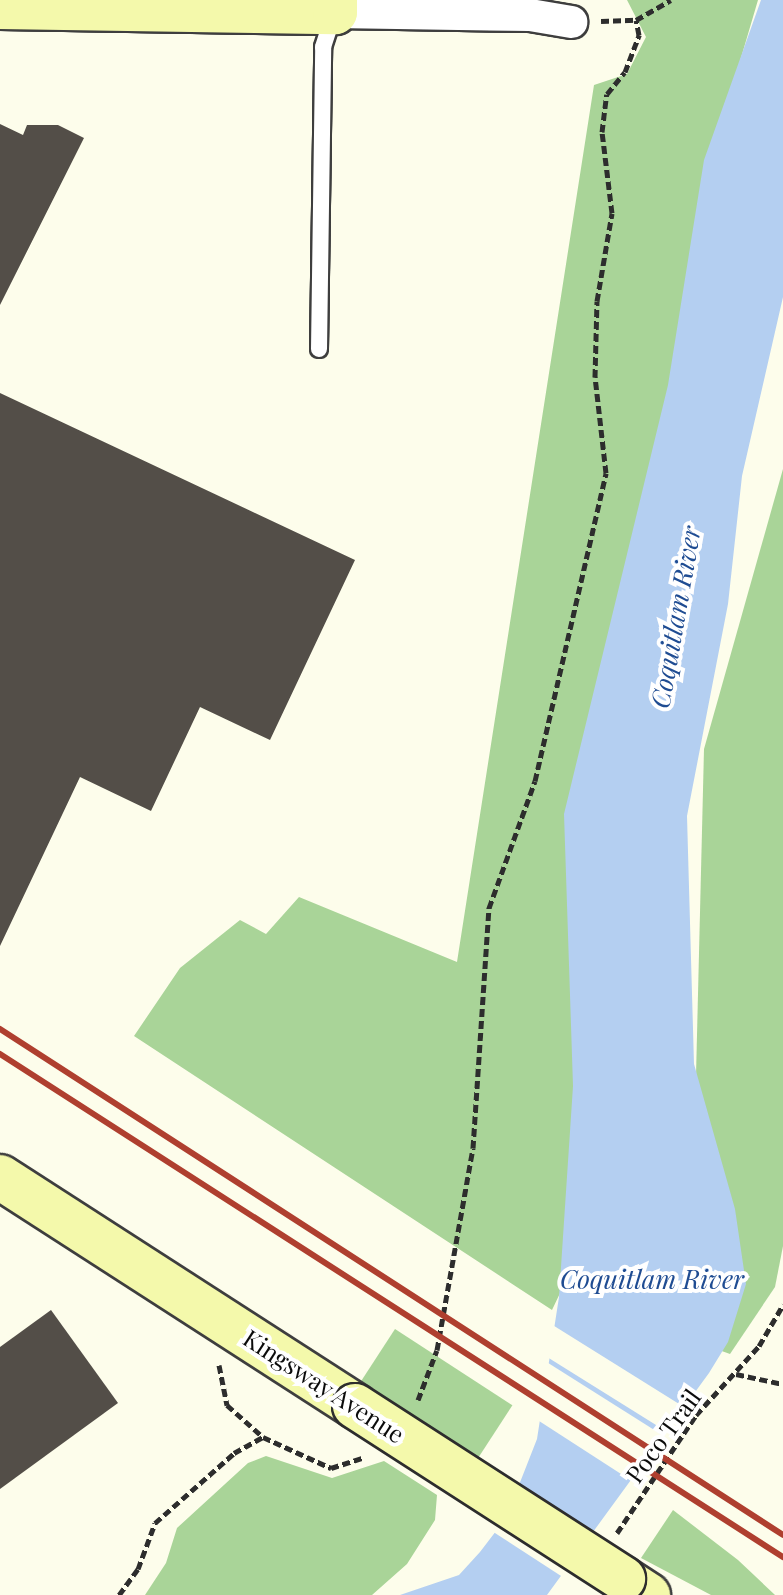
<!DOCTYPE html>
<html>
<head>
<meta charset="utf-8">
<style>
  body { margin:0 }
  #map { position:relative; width:783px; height:1595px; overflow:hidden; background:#fdfdeb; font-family:"Playfair Display",serif }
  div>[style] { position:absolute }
  .forest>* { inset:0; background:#a9d498; transform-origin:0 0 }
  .water>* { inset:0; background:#b4cff1 }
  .pier>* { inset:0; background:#fdfdeb; transform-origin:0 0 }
  .building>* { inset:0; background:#534e48 }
  .path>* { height:5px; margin-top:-2.5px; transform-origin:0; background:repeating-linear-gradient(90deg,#2d2d2d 0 8px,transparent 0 12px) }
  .roads { filter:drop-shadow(2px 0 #3e3e3e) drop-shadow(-2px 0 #3e3e3e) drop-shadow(0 2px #3e3e3e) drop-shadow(0 -2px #3e3e3e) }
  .lane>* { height:16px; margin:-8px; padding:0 8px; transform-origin:8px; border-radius:8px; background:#fff }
  .street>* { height:32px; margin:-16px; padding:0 16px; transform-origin:16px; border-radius:16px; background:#fff }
  .secondary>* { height:44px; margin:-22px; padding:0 22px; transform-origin:22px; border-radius:22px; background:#f4f9ab }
  .rail>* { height:6px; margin:-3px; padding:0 3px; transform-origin:3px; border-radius:3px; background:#af3f2f }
  .bridges { filter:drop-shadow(2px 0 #2d2d2d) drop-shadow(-2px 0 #2d2d2d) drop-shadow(0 2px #2d2d2d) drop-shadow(0 -2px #2d2d2d) }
  .secondary-bridge>* { height:44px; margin:-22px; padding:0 22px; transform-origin:22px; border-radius:22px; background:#f4f9ab }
  span { translate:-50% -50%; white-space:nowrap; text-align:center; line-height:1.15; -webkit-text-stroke:8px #fff; paint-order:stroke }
  .street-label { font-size:24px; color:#0b0b0b }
  .water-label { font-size:26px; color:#1f4c92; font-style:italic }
</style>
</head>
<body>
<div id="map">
  <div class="forest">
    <i style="clip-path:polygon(627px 0,758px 0,701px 194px,573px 1266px,552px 1310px,134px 1036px,180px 968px,240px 920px,266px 934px,299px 897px,457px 962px,594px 85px,627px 74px,646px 37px)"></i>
    <i style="clip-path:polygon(783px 469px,783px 1246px,775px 1287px,730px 1354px,705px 1345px,690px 1321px,704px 749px)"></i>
    <i style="left:395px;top:1329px;width:140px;height:63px;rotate:33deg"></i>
    <i style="clip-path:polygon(266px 1456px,332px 1478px,384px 1461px,437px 1495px,435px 1520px,407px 1564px,372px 1595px,145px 1595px,166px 1563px,177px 1528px,248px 1463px)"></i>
    <i style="clip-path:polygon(673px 1510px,738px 1560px,775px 1595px,711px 1595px,641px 1558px)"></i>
  </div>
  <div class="water">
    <i style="clip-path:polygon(761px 0,783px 0,783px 297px,742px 476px,728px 604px,687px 816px,694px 1064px,735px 1209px,746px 1284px,728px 1342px,709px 1373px,547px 1595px,400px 1595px,459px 1575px,480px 1552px,506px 1518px,537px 1439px,559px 1297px,573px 1086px,564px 814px,668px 385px,704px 160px)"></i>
  </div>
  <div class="pier">
    <i style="left:551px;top:1324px;width:161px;height:30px;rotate:32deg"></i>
    <i style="clip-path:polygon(545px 1361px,667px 1438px,635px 1483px,536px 1419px)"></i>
    <i style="left:517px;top:1483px;width:95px;height:54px;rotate:33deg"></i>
  </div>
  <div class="building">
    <i style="clip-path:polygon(0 124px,23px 135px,27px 125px,58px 125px,84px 138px,0 305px)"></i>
    <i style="clip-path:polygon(0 393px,355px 560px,270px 740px,200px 707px,151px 811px,80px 777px,0 946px)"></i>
    <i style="clip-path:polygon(51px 1310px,118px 1403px,0 1489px,0 1347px)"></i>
  </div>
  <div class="path">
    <i style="left:601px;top:21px;width:35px;rotate:-2deg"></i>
    <i style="left:219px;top:1365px;width:41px;rotate:78.7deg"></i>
    <i style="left:227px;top:1405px;width:48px;rotate:41.6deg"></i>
    <i style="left:263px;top:1437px;width:75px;rotate:24.5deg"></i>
    <i style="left:331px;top:1468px;width:33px;rotate:-18deg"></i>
    <i style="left:736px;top:1374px;width:48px;rotate:12deg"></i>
    <i style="left:418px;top:1400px;width:53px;rotate:-69.2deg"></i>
    <i style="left:437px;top:1350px;width:205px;rotate:-79.9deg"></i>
    <i style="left:473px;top:1148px;width:241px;rotate:-86.2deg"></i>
    <i style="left:489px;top:908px;width:135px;rotate:-70.1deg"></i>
    <i style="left:535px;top:781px;width:316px;rotate:-77deg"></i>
    <i style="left:606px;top:473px;width:97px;rotate:-96.5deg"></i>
    <i style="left:595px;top:377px;width:76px;rotate:-88.5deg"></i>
    <i style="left:597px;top:301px;width:89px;rotate:-80.3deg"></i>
    <i style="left:612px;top:213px;width:82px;rotate:-97deg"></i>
    <i style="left:602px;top:132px;width:38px;rotate:-83deg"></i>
    <i style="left:607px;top:94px;width:28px;rotate:-51deg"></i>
    <i style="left:625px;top:72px;width:40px;rotate:-69deg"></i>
    <i style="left:639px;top:35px;width:15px;rotate:-101deg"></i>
    <i style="left:636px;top:20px;width:40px;rotate:-29.7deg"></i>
    <i style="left:617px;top:1533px;width:142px;rotate:-56.2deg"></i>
    <i style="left:696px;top:1415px;width:93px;rotate:-47.6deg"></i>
    <i style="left:759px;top:1346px;width:48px;rotate:-59.7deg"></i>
    <i style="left:119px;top:1595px;width:32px;rotate:-54deg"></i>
    <i style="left:138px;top:1569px;width:49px;rotate:-69.7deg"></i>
    <i style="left:155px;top:1523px;width:106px;rotate:-41.5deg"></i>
    <i style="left:234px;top:1453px;width:33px;rotate:-29deg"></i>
  </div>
  <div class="roads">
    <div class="lane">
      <i style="left:319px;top:349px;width:302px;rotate:-89.2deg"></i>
      <i style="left:323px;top:47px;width:35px;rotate:-72deg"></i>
    </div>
    <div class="street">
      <i style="left:335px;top:12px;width:195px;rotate:0.9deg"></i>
      <i style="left:530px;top:15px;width:42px;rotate:9.7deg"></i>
    </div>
    <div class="secondary">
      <i style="left:0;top:7px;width:335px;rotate:0.9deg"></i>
      <i style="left:335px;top:12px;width:12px;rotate:-90deg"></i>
      <i style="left:0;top:1177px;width:422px;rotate:32.8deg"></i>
      <i style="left:623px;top:1579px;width:30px;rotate:33deg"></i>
    </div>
  </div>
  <div class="rail">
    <i style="left:0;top:1029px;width:932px;rotate:32.87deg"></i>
    <i style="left:0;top:1054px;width:931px;rotate:32.72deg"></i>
  </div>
  <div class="bridges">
    <div class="secondary-bridge">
      <i style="left:355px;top:1406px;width:319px;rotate:32.8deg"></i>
    </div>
  </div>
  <div class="street-label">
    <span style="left:324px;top:1386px;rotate:33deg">Kingsway Avenue</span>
    <span style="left:663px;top:1436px;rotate:-54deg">Poco Trail</span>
  </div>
  <div class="water-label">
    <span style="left:675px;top:617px;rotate:-80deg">Coquitlam River</span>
    <span style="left:652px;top:1279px">Coquitlam River</span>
  </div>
</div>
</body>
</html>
